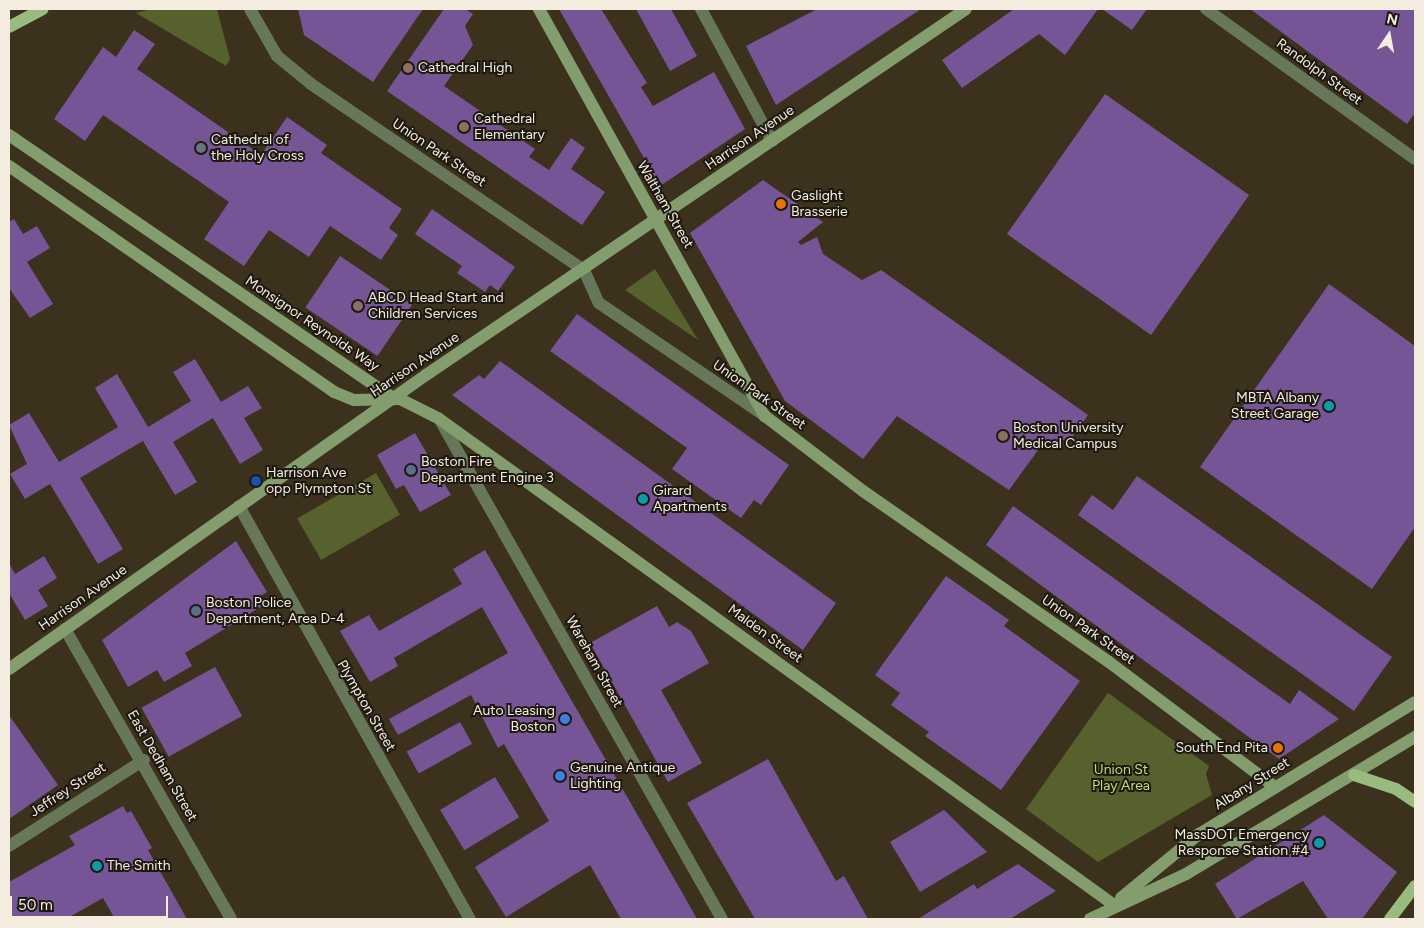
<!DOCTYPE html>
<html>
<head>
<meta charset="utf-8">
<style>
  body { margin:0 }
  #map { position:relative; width:1424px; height:928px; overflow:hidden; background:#3b311c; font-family:Figtree,sans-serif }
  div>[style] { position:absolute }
  .green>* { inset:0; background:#56612d; transform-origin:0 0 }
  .building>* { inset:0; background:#755596; transform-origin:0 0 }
  .minor>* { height:12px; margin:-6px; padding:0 6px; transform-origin:6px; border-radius:6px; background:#67775a }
  .secondary>* { height:12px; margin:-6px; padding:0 6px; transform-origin:6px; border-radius:6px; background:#849d6f }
  .primary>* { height:12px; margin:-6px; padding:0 6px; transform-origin:6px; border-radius:6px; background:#9abb7f }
  .dots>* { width:14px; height:14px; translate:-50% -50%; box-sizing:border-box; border:2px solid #1e1910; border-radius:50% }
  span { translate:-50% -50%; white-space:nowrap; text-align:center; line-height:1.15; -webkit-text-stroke:4px #1e1910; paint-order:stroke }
  .poi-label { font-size:14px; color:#f3ecdf }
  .left { translate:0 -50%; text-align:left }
  .right { translate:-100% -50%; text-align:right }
  .street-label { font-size:14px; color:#f3ecdf }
  .park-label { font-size:14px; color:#c5dc71 }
  .frame { position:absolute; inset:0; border:10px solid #f3ecdf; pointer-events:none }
  .north { position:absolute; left:1364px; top:10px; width:50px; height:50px; -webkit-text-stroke:4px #1e1910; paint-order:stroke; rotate:12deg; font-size:14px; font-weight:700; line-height:20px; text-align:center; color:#f3ecdf }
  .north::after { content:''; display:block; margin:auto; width:18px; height:22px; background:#f3ecdf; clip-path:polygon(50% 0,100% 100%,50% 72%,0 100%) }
  .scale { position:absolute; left:10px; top:896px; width:158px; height:22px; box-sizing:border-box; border:2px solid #f3ecdf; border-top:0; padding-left:6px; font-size:15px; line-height:18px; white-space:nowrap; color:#f3ecdf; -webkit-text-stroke:4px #1e1910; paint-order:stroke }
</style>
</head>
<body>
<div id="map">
  <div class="green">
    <i style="clip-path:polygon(151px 9px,217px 9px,230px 59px,226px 66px,136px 13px)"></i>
    <i style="clip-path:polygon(655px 269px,698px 340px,625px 290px)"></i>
    <i style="left:376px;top:473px;width:48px;height:91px;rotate:60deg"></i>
    <i style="clip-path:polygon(1108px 693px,1209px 766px,1206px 774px,1212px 795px,1098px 862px,1026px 809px)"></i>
  </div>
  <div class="building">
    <i style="clip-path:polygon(298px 9px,423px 9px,373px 82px,304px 35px)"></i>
    <i style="clip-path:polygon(444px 9px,465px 9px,473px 14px,465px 26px,473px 45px,444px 86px,535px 149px,529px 157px,549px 170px,571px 138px,585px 148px,571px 169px,605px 192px,582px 225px,387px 91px)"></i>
    <i style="clip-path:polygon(559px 9px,601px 9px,647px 83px,641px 87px,653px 106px,714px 72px,745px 129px,660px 186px)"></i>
    <i style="clip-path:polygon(636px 9px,671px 9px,697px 56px,670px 71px)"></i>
    <i style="clip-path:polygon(817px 9px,921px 9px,776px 105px,746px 46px)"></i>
    <i style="clip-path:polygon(1014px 9px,1098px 9px,1065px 55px,1039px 34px,962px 88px,942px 60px)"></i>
    <i style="clip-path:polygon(1102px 9px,1147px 9px,1132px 30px)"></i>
    <i style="clip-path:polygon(1250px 9px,1415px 9px,1415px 113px,1407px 124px)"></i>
    <i style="clip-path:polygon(134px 30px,155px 44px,137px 69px,261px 155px,287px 117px,327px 145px,321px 153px,402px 209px,389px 228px,398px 235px,381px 260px,330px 226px,309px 257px,269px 230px,244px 266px,204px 239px,229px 202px,103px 115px,85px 141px,54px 119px,103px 47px,116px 57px)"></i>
    <i style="left:1105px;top:94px;width:176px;height:171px;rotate:35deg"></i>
    <i style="clip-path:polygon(763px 180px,823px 222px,798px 242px,801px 245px,817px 237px,823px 254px,862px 280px,881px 270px,1088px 415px,1071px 439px,1044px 442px,1009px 490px,897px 416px,863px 459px,785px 401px,690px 233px)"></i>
    <i style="clip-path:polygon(432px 209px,515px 267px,498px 291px,490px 285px,485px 292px,457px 273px,462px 266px,415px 234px)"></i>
    <i style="clip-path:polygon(14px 219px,23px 234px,37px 226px,50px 248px,27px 262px,53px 304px,30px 318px,9px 288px,9px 222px)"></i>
    <i style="left:340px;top:256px;width:87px;height:62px;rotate:34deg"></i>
    <i style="clip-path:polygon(1329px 284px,1415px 346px,1415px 527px,1372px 589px,1200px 467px)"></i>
    <i style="clip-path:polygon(577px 314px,789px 465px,761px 505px,754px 500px,741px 518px,672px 469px,687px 448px,550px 351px)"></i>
    <i style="clip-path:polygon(195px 359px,221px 402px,248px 386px,262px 408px,244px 418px,263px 450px,240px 464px,213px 418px,173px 442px,197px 482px,175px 495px,143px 441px,80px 478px,123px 549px,98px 564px,50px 484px,25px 499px,10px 474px,27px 464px,9px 425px,29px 413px,59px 462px,118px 427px,95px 388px,117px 374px,148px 427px,191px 401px,173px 372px)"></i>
    <i style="clip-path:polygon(500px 361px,836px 603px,803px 650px,452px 395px,479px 375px,484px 379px)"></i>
    <i style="clip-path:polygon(415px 433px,451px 495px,420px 512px,404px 485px,396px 489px,377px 455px)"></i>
    <i style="clip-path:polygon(1137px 476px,1392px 657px,1354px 711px,1078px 515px,1092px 495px,1113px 510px)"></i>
    <i style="clip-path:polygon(1013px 506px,1290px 704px,1299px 690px,1339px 719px,1279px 759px,986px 545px)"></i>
    <i style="clip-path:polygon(236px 541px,267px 592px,259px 597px,264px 605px,185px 653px,192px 666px,164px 682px,157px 670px,128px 687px,102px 640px)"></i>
    <i style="clip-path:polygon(485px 550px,683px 894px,697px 919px,621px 919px,590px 865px,506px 917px,475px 867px,549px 821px,504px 744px,498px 748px,471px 695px,398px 735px,389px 719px,508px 653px,482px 607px,394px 658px,398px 666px,370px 682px,340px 631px,369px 615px,379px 631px,462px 584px,453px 569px)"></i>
    <i style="clip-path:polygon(44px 556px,57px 578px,38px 590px,48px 606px,25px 620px,9px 593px,9px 563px,15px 574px)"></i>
    <i style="clip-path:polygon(946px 576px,1009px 620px,1004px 626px,1080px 681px,1001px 790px,925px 736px,929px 732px,891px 705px,900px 693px,875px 675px)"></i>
    <i style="clip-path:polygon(657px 606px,669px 627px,677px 622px,691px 631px,709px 663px,661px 690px,702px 763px,668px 782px,590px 643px)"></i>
    <i style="left:215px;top:667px;width:56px;height:84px;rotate:61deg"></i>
    <i style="clip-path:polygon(9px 715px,58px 785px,9px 819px)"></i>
    <i style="left:460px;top:722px;width:25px;height:61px;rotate:61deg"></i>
    <i style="clip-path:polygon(768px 759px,836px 881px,844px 876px,868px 919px,755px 919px,687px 803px)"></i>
    <i style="left:495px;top:777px;width:47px;height:64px;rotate:59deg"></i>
    <i style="clip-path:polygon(123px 806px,127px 813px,131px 811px,152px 848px,148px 850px,187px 919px,115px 919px,103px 898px,66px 919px,9px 919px,9px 882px,75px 845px,69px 836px)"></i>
    <i style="clip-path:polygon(944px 810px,987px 852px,920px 892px,890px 842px)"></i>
    <i style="clip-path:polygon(1324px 815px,1397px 872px,1362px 919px,1328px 919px,1303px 881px,1237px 919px,1215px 884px)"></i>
    <i style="clip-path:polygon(1018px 864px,1056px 891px,1010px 919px,918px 919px,974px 884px,977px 889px)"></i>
  </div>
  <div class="minor">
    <i style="left:250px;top:9px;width:54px;rotate:60.1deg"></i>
    <i style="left:277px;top:56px;width:44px;rotate:39.5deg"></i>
    <i style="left:311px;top:84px;width:330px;rotate:34.3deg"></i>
    <i style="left:584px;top:270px;width:36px;rotate:66deg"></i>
    <i style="left:599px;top:303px;width:201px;rotate:34.2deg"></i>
    <i style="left:701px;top:9px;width:150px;rotate:61.7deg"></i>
    <i style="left:1206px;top:9px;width:257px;rotate:35.7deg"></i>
    <i style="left:440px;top:420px;width:573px;rotate:60.53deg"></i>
    <i style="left:239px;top:506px;width:473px;rotate:60.8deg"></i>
    <i style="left:65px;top:629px;width:334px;rotate:60.2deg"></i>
    <i style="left:9px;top:846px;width:160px;rotate:-32.5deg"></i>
  </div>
  <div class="secondary">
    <i style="left:539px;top:9px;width:466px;rotate:61deg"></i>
    <i style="left:765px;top:416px;width:123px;rotate:37.4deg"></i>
    <i style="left:863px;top:491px;width:300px;rotate:34.8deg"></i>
    <i style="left:1109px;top:662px;width:208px;rotate:37deg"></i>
    <i style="left:9px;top:135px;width:465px;rotate:34.4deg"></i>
    <i style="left:9px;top:166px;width:396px;rotate:34.8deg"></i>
    <i style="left:334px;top:392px;width:22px;rotate:22deg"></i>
    <i style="left:354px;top:400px;width:46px;rotate:-1.2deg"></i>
    <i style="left:400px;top:399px;width:42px;rotate:26.6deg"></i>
    <i style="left:438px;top:418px;width:833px;rotate:35.77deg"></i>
    <i style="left:9px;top:669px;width:510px;rotate:-35.19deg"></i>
    <i style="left:426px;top:375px;width:652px;rotate:-34.13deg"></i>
    <i style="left:1121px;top:898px;width:101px;rotate:-39.4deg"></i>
    <i style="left:1199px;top:834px;width:253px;rotate:-31.4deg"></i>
    <i style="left:1090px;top:919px;width:106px;rotate:-25.1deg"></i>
    <i style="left:1186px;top:874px;width:267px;rotate:-30.9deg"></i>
  </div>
  <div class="primary">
    <i style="left:9px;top:27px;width:38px;rotate:-28deg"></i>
    <i style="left:1354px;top:775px;width:44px;rotate:18.4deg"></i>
    <i style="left:1396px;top:789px;width:23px;rotate:34deg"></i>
    <i style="left:1390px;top:919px;width:41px;rotate:-52.9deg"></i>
  </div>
  <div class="dots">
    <i style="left:408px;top:68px;background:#8d6e63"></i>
    <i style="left:464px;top:127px;background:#8d6e63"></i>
    <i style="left:201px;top:148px;background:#6b7280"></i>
    <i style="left:781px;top:204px;background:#e8710a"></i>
    <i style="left:358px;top:306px;background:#8d6e63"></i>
    <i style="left:1329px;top:406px;background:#0f9aa8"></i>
    <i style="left:1003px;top:436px;background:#8d6e63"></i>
    <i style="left:411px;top:470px;background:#5c6f8a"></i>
    <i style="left:256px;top:481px;background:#1a4fb4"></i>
    <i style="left:643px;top:499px;background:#0f9aa8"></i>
    <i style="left:196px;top:611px;background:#5c6f8a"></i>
    <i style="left:565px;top:719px;background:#3f7fe0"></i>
    <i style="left:1278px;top:748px;background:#e8710a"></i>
    <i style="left:560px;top:776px;background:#3f7fe0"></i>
    <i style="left:1319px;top:843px;background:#0f9aa8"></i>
    <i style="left:97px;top:866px;background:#0f9aa8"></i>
  </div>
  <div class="poi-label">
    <span class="left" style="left:418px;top:68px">Cathedral High</span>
    <span class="left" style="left:474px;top:127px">Cathedral<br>Elementary</span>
    <span class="left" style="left:211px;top:148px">Cathedral of<br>the Holy Cross</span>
    <span class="left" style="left:791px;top:204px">Gaslight<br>Brasserie</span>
    <span class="left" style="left:368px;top:306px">ABCD Head Start and<br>Children Services</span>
    <span class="right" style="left:1319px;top:406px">MBTA Albany<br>Street Garage</span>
    <span class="left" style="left:1013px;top:436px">Boston University<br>Medical Campus</span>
    <span class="left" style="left:421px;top:470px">Boston Fire<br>Department Engine 3</span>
    <span class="left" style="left:266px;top:481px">Harrison Ave<br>opp Plympton St</span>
    <span class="left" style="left:653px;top:499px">Girard<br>Apartments</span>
    <span class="left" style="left:206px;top:611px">Boston Police<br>Department, Area D-4</span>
    <span class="right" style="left:555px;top:719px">Auto Leasing<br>Boston</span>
    <span class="right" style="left:1268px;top:748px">South End Pita</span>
    <span class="left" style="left:570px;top:776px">Genuine Antique<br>Lighting</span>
    <span class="right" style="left:1309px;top:843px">MassDOT Emergency<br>Response Station #4</span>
    <span class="left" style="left:107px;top:866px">The Smith</span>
  </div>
  <div class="street-label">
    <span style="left:1319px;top:72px;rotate:36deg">Randolph Street</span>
    <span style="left:750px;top:138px;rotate:-34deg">Harrison Avenue</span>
    <span style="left:439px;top:153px;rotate:34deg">Union Park Street</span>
    <span style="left:665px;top:205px;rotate:60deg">Waltham Street</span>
    <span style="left:312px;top:324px;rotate:34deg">Monsignor Reynolds Way</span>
    <span style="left:415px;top:365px;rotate:-34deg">Harrison Avenue</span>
    <span style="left:759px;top:395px;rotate:35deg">Union Park Street</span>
    <span style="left:83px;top:598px;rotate:-35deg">Harrison Avenue</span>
    <span style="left:1088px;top:630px;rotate:35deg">Union Park Street</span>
    <span style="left:765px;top:634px;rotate:36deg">Malden Street</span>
    <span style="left:594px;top:662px;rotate:61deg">Wareham Street</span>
    <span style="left:366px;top:706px;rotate:60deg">Plympton Street</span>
    <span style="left:162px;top:766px;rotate:60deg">East Dedham Street</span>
    <span style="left:1252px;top:784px;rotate:-32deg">Albany Street</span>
    <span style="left:68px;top:790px;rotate:-33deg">Jeffrey Street</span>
  </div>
  <div class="park-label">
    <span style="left:1121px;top:778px">Union St<br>Play Area</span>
  </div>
  <div class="frame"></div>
  <div class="north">N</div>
  <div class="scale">50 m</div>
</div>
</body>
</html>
